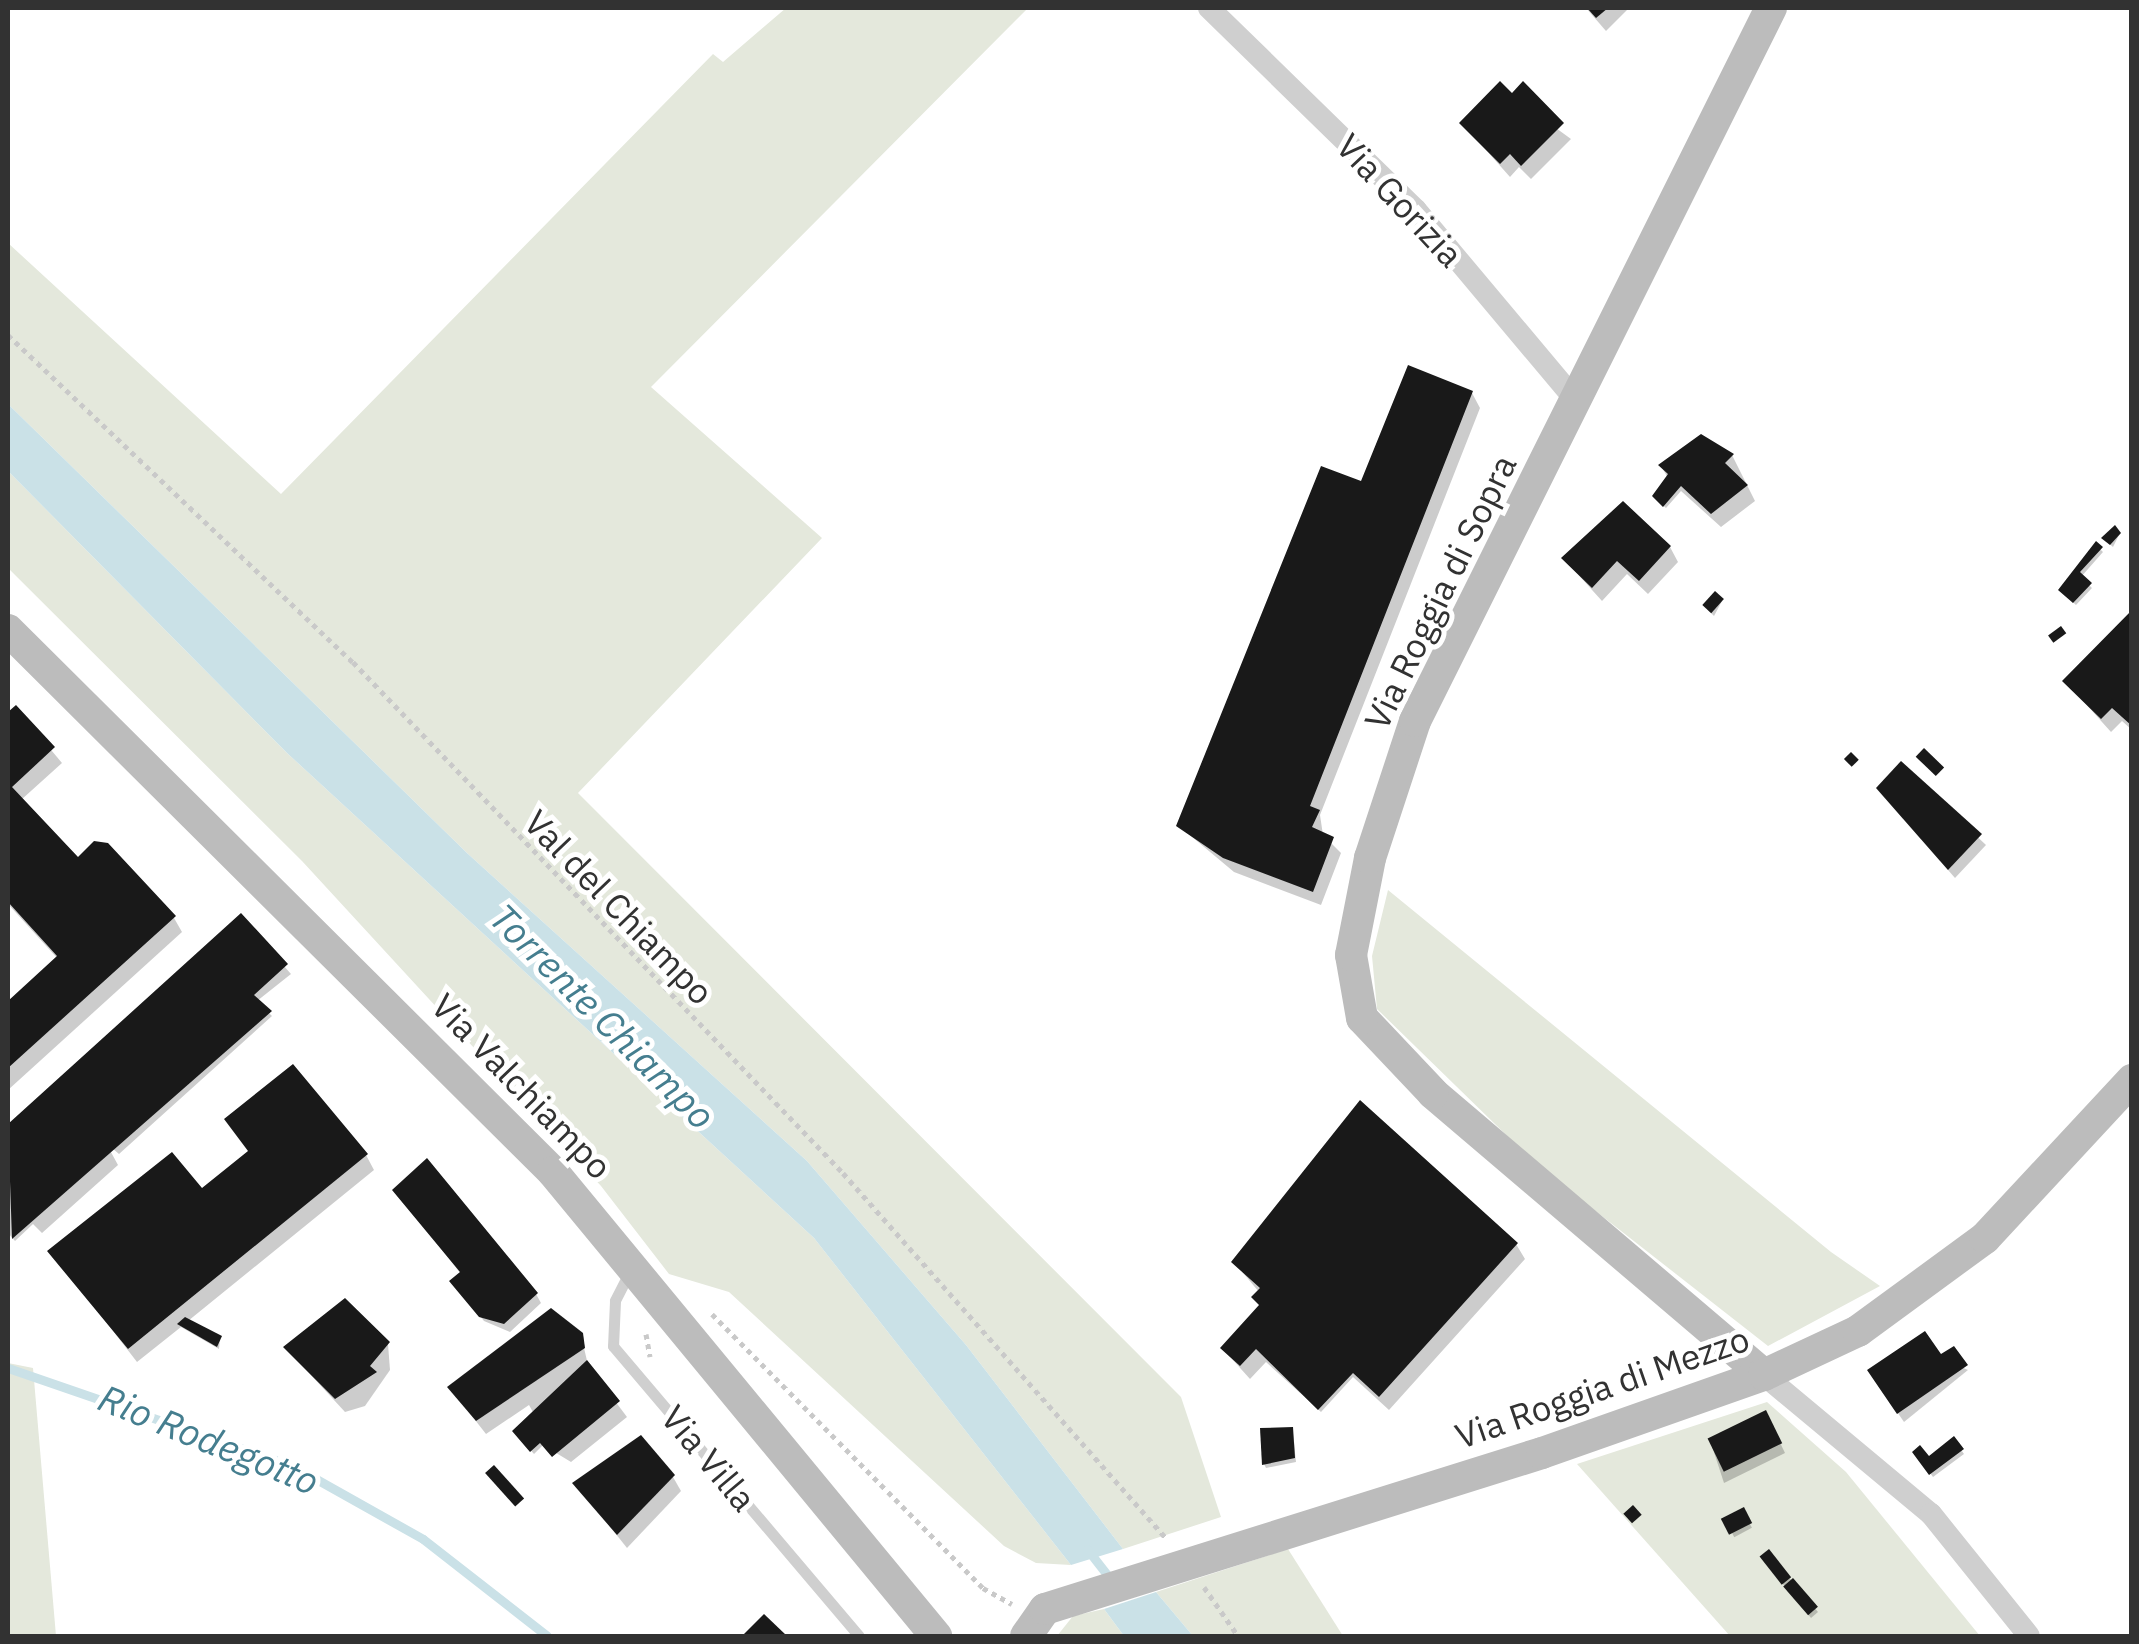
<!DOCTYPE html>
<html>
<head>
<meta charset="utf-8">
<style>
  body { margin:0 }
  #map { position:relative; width:2139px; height:1644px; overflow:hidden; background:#fff; font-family:"IBM Plex Sans",sans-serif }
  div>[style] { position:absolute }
  .green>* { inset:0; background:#e4e8dc }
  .water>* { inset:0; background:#cae1e7 }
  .shadow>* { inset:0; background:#0003; transform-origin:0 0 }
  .stream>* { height:9px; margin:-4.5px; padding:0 4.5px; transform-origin:4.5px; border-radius:4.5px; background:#cae1e7 }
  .building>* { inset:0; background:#191919; transform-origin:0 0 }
  .path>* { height:5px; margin-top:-2.5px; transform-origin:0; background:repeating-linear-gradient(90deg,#c9c9c9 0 5px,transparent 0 10px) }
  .lane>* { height:11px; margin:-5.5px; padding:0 5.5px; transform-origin:5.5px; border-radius:5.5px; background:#cfcfcf }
  .street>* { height:22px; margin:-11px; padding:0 11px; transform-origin:11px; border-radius:11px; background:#cfcfcf }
  .secondary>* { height:32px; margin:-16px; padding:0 16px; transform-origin:16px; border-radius:16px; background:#bcbcbc }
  span { translate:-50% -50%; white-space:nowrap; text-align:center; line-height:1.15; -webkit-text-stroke:10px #fff; paint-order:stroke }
  .street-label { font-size:35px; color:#323232 }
  .water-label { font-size:38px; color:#457e8f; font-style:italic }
  .frame { position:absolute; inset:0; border:10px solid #323232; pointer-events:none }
</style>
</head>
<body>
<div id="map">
  <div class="green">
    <i style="clip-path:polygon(786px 8px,1028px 8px,651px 387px,822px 538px,578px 793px,1181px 1397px,1221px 1517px,1123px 1549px,966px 1345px,807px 1161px,467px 853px,8px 404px,8px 243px,281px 494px,713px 54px,723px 62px)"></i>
    <i style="clip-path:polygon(8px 471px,287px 753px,814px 1238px,1071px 1565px,1036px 1563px,1004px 1546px,729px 1292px,669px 1274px,601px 1186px,302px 861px,8px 568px)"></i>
    <i style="clip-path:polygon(1388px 890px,1831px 1252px,1880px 1286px,1768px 1346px,1538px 1166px,1377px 1009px,1372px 956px)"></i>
    <i style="clip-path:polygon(8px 1363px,33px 1368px,56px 1636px,8px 1636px)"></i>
    <i style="clip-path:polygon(1767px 1402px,1846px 1472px,1980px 1636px,1730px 1636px,1577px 1464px)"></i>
    <i style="clip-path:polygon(1288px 1549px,1343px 1636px,1193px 1636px,1156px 1592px)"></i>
    <i style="clip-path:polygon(1104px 1609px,1124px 1636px,1057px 1636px,1073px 1616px)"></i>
  </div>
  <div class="water">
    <i style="clip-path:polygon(8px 404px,467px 853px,807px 1161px,966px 1345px,1123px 1549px,1071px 1565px,814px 1238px,287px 753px,8px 471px)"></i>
    <i style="clip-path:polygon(1156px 1592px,1193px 1636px,1124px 1636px,1104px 1609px)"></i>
  </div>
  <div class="shadow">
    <i style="clip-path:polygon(1586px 8px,1629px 8px,1606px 31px)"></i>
    <i style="clip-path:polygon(1512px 96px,1571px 139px,1531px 179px,1519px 167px,1510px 177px,1462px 123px)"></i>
    <i style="clip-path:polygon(1472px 393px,1480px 408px,1320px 815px,1323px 835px,1341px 853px,1321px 905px,1234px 872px,1179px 826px,1362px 484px)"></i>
    <i style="clip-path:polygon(1732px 455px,1755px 501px,1721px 527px,1681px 491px,1666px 508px,1657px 500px,1668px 478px,1661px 466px)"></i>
    <i style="clip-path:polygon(2119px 535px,2113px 547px,2104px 539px)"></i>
    <i style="clip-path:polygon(2096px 545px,2103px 552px,2081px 577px,2092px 588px,2076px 605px,2064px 594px)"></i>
    <i style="clip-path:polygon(1670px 547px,1678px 562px,1648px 594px,1627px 574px,1602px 601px,1564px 559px)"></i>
    <i style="clip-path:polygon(1722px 601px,1714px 616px,1707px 609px)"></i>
    <i style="clip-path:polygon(2132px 613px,2132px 730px,2122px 721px,2111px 732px,2065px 681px)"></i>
    <i style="clip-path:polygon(16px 708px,62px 763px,21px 800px,77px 861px,174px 918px,182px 932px,8px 1090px,8px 1004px,58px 959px,8px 904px,8px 716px)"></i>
    <i style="clip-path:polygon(1901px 765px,1986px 845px,1955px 878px,1885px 798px)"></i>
    <i style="clip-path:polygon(241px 917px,291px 974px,257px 1001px,272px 1016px,119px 1154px,106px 1143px,118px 1165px,42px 1233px,33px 1224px,15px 1241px,8px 1233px,8px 1127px)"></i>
    <i style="clip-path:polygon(366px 1155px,374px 1170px,188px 1321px,220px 1338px,219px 1349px,181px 1327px,137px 1362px,51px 1251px)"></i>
    <i style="clip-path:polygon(395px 1190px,536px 1294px,541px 1303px,510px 1332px,484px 1321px,454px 1285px,461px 1274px)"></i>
    <i style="clip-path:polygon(1516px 1244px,1525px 1259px,1389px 1410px,1353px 1377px,1321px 1412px,1266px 1362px,1250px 1379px,1223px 1349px,1260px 1308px,1259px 1292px,1234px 1262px)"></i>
    <i style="clip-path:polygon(581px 1335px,588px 1365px,627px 1417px,571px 1462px,543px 1445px,534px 1454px,517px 1435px,534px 1414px,529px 1405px,486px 1434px,450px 1388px)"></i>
    <i style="clip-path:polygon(388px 1344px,390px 1370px,365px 1406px,345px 1412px,286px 1348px)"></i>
    <i style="clip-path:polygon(1941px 1358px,1968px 1370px,1904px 1422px,1875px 1380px)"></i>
    <i style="clip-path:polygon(1770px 1422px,1785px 1453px,1724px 1483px,1710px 1440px)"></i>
    <i style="clip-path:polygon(1293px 1434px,1296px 1462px,1266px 1468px,1264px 1464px)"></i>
    <i style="clip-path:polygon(1954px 1440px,1964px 1454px,1933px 1477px,1915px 1453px,1929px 1459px)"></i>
    <i style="clip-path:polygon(673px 1477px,681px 1491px,627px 1548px,576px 1484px)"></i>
    <i style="left:1743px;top:1511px;width:19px;height:20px;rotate:62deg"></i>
    <i style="clip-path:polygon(1764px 1561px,1793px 1581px,1818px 1612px,1811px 1618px)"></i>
  </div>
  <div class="stream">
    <i style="left:8px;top:1368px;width:301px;rotate:19deg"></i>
    <i style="left:293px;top:1466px;width:149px;rotate:29.3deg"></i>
    <i style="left:423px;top:1539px;width:157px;rotate:38deg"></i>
    <i style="left:1087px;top:1549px;width:39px;rotate:52deg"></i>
  </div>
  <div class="building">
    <i style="clip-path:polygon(1587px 8px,1608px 8px,1596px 18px)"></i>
    <i style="clip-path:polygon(1500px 81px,1512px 93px,1523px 81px,1564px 123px,1521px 166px,1510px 154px,1500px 164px,1459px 123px)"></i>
    <i style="clip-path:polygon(1408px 365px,1473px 391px,1310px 806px,1320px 810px,1312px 827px,1334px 837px,1313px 892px,1223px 858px,1176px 826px,1321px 466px,1361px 481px)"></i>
    <i style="clip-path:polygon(1701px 434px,1734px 454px,1725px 463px,1748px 485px,1711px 514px,1681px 486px,1663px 507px,1652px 496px,1668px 474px,1658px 465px)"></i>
    <i style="clip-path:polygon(1623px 501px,1671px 546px,1639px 581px,1617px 561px,1592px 588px,1561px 558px)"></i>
    <i style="clip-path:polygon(2115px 525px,2121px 533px,2110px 545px,2101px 538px)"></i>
    <i style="clip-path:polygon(2096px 541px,2103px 547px,2080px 572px,2092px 583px,2073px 603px,2058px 590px)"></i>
    <i style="left:1715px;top:591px;width:12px;height:19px;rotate:42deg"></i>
    <i style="clip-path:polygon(2132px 610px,2132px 726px,2112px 708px,2101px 719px,2062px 681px)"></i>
    <i style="left:2061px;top:626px;width:9px;height:16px;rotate:54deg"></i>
    <i style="clip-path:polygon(16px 705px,55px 747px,12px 787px,78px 857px,94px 841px,108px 843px,176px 916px,8px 1068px,8px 1001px,57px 956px,8px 902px,8px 712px)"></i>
    <i style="left:1924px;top:748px;width:28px;height:12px;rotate:44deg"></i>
    <i style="left:1851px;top:752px;width:11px;height:10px;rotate:45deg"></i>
    <i style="clip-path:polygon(1901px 761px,1982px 834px,1948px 870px,1876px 788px)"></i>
    <i style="clip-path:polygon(241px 913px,288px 964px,254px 995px,272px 1011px,12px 1239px,8px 1124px)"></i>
    <i style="clip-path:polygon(293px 1064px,368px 1154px,128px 1349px,47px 1251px,172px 1152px,202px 1188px,248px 1151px,224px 1119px)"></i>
    <i style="clip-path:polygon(1360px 1100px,1518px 1243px,1379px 1397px,1353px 1373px,1318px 1410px,1256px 1349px,1240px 1366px,1220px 1348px,1259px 1305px,1251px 1297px,1260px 1288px,1231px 1262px)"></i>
    <i style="clip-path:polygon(427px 1158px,538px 1293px,504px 1324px,479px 1317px,449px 1281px,460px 1272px,392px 1190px)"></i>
    <i style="clip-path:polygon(345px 1298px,390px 1342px,370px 1366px,377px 1372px,335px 1399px,283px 1347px)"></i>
    <i style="clip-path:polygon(551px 1308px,583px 1333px,585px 1348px,476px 1421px,447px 1387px)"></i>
    <i style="clip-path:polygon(185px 1317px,222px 1336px,217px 1347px,177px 1324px)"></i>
    <i style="clip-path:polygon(1925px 1331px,1941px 1354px,1954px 1346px,1968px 1365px,1897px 1414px,1867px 1370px)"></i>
    <i style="clip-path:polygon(587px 1360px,620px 1401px,552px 1457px,540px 1443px,530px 1452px,512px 1431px)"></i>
    <i style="left:1766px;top:1410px;width:37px;height:65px;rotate:64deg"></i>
    <i style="clip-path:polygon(1293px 1427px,1295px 1458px,1262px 1465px,1260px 1428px)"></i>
    <i style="clip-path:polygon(641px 1435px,675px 1475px,617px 1535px,572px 1483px)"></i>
    <i style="clip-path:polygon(1954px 1436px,1964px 1449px,1929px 1475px,1912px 1452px,1920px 1445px,1929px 1456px)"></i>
    <i style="left:494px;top:1465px;width:45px;height:12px;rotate:48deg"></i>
    <i style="left:1633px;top:1505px;width:13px;height:13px;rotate:48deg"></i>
    <i style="left:1744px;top:1507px;width:18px;height:26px;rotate:63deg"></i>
    <i style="left:1769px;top:1549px;width:36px;height:12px;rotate:52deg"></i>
    <i style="left:1793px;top:1578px;width:38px;height:13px;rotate:49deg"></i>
    <i style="clip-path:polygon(764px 1614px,787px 1636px,742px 1636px)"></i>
  </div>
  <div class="path">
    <i style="left:8px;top:335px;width:475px;rotate:43.5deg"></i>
    <i style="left:353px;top:662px;width:708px;rotate:46.2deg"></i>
    <i style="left:843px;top:1173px;width:489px;rotate:48.5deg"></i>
    <i style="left:712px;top:1314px;width:385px;rotate:45.3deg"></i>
    <i style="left:983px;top:1588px;width:33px;rotate:29deg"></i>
    <i style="left:646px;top:1334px;width:23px;rotate:80deg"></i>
    <i style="left:1204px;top:1587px;width:60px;rotate:55.2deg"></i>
  </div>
  <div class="lane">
    <i style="left:629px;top:1273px;width:31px;rotate:117deg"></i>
    <i style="left:615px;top:1301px;width:45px;rotate:92.5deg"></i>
    <i style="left:613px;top:1346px;width:380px;rotate:49.7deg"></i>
  </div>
  <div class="street">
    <i style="left:1209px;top:8px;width:289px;rotate:44.3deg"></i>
    <i style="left:1416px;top:210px;width:252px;rotate:50deg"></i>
    <i style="left:1764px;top:1375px;width:217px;rotate:39.8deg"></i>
    <i style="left:1931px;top:1514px;width:156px;rotate:51.2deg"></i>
  </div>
  <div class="secondary">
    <i style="left:8px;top:630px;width:769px;rotate:44.84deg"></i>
    <i style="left:553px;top:1172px;width:602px;rotate:50.46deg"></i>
    <i style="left:1764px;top:1375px;width:435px;rotate:-139.6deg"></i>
    <i style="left:1433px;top:1093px;width:103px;rotate:-133.4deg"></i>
    <i style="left:1362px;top:1018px;width:64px;rotate:-99.9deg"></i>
    <i style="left:1351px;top:955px;width:99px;rotate:-78.9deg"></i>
    <i style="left:1370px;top:858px;width:144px;rotate:-71.8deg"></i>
    <i style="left:1415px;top:721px;width:797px;rotate:-63.47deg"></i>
    <i style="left:1026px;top:1636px;width:33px;rotate:-55deg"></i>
    <i style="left:1045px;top:1609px;width:521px;rotate:-17.43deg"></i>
    <i style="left:1542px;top:1453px;width:235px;rotate:-19.4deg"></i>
    <i style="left:1764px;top:1375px;width:104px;rotate:-25.1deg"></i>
    <i style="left:1858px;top:1331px;width:157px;rotate:-36.2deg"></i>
    <i style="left:1985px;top:1238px;width:216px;rotate:-47.1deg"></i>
  </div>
  <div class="street-label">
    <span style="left:1400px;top:200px;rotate:47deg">Via Gorizia</span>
    <span style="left:1440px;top:592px;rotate:-64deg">Via Roggia di Sopra</span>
    <span style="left:619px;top:907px;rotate:46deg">Val del Chiampo</span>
    <span style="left:522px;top:1086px;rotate:46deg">Via Valchiampo</span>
    <span style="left:1602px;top:1387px;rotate:-19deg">Via Roggia di Mezzo</span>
    <span style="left:709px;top:1458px;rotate:50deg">Via Villa</span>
  </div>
  <div class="water-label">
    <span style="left:603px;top:1016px;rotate:45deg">Torrente Chiampo</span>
    <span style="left:209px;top:1439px;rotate:22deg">Rio Rodegotto</span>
  </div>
  <div class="frame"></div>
</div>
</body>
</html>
